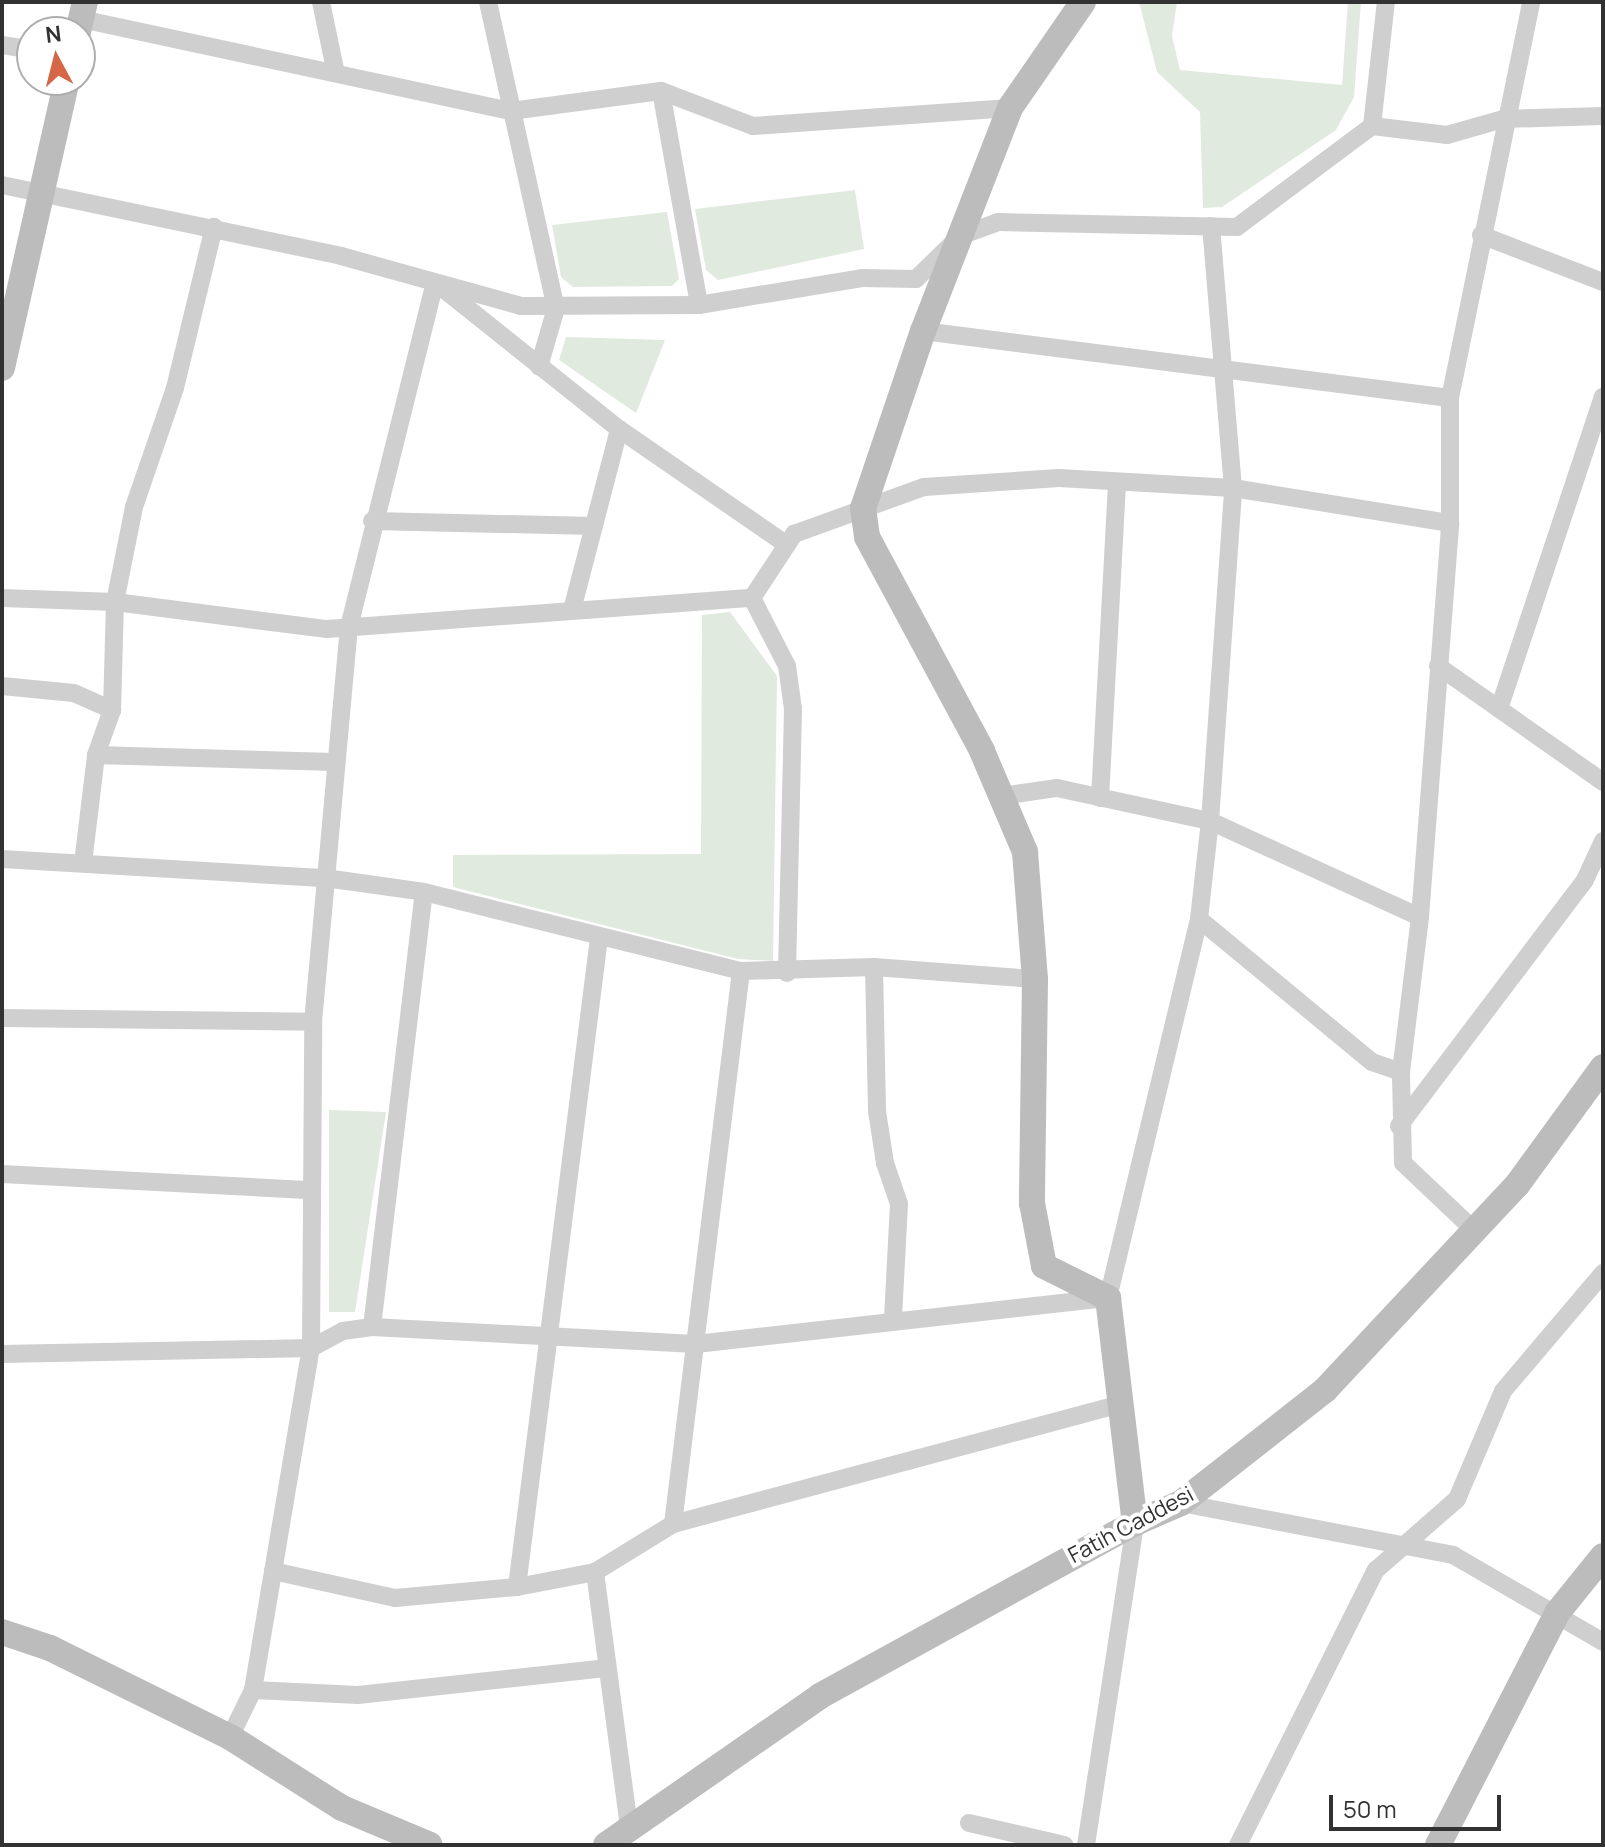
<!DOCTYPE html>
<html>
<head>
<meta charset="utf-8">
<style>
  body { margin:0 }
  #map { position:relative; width:1605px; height:1847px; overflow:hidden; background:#fff; font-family:Manrope,sans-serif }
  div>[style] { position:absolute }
  .green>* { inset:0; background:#e1eadf }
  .street>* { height:18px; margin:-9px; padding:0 9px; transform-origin:9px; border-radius:9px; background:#cfcfcf }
  .secondary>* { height:26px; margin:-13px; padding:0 13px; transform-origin:13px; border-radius:13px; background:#bcbcbc }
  span { translate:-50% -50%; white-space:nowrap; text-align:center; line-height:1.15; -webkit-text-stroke:8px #fff; paint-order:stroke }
  .street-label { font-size:22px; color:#323232 }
  .frame { position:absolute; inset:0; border:4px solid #323232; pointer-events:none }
  .north { position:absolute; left:16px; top:16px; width:80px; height:80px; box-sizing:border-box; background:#fff; border:2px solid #adadad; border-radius:50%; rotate:353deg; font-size:22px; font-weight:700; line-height:32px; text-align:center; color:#323232 }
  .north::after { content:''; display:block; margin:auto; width:28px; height:36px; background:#d56747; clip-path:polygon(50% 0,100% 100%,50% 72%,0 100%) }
  .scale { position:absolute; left:1329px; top:1795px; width:172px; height:36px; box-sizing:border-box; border:4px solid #323232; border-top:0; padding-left:10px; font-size:24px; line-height:28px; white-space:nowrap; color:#323232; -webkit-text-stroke:6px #fff; paint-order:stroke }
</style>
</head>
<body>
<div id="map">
  <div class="green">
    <i style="clip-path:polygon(1139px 2px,1177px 2px,1172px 36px,1180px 70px,1342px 85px,1348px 2px,1361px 2px,1354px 97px,1336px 130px,1222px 207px,1203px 208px,1200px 112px,1157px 72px)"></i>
    <i style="clip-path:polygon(855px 190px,864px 249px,718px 280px,706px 270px,695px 209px)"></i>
    <i style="clip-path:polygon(667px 212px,679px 279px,672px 286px,573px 287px,561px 277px,552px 225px)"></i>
    <i style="clip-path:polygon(566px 337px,665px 340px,636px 413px,559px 360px)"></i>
    <i style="clip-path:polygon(730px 612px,777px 676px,773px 961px,738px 959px,453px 887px,453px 855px,701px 854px,702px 615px)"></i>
    <i style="clip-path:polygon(329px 1110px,386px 1112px,355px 1312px,329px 1312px)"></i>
  </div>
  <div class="street">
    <i style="left:321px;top:2px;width:68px;rotate:78.2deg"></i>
    <i style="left:488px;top:2px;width:313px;rotate:77.5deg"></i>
    <i style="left:556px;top:308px;width:61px;rotate:106.1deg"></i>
    <i style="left:81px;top:19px;width:440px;rotate:12.1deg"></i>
    <i style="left:511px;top:111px;width:151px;rotate:-7.6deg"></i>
    <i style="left:661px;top:91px;width:98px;rotate:20.8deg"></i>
    <i style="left:753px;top:126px;width:258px;rotate:-4deg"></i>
    <i style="left:2px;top:45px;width:30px;rotate:9deg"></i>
    <i style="left:661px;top:91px;width:217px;rotate:79.9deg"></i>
    <i style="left:1372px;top:126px;width:76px;rotate:6.8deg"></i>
    <i style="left:1447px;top:135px;width:58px;rotate:-15.9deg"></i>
    <i style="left:1503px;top:119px;width:100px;rotate:-1.7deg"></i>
    <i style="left:2px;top:185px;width:346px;rotate:11.8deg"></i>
    <i style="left:341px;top:256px;width:187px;rotate:15.5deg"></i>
    <i style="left:521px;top:306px;width:178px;rotate:-0.3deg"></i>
    <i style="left:699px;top:305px;width:165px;rotate:-9.4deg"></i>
    <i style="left:862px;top:278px;width:54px;rotate:1.1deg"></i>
    <i style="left:916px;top:279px;width:62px;rotate:-44.3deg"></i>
    <i style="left:960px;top:236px;width:40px;rotate:-20.2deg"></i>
    <i style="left:998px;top:222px;width:239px;rotate:1.2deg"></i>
    <i style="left:1237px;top:227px;width:169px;rotate:-36.8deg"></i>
    <i style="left:1372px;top:126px;width:125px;rotate:-83.6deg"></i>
    <i style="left:1481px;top:235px;width:131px;rotate:21.1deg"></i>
    <i style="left:441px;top:287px;width:228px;rotate:38.6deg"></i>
    <i style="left:619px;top:429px;width:204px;rotate:34.6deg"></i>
    <i style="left:923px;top:331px;width:531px;rotate:7.25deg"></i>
    <i style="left:372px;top:521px;width:222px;rotate:1.3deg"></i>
    <i style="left:2px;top:598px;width:113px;rotate:2deg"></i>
    <i style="left:115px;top:602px;width:214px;rotate:7.3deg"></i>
    <i style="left:327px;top:629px;width:426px;rotate:-4.2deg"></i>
    <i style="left:572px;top:610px;width:187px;rotate:-75.4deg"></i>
    <i style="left:1438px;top:666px;width:202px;rotate:35.1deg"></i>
    <i style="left:2px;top:686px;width:72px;rotate:5.6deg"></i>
    <i style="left:74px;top:693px;width:42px;rotate:24.1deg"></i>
    <i style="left:1499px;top:709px;width:329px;rotate:-71.6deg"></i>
    <i style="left:96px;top:755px;width:238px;rotate:1.7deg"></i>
    <i style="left:1002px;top:796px;width:56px;rotate:-8.3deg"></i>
    <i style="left:1057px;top:788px;width:157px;rotate:12.2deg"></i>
    <i style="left:1210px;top:821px;width:231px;rotate:24.6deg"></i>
    <i style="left:1100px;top:798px;width:316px;rotate:-86.9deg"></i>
    <i style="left:2px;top:859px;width:324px;rotate:3.4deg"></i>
    <i style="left:325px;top:878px;width:100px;rotate:8deg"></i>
    <i style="left:424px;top:892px;width:327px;rotate:14deg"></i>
    <i style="left:741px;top:971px;width:133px;rotate:-1.7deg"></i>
    <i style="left:874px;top:967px;width:161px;rotate:4.3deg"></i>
    <i style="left:83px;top:863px;width:109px;rotate:-83.1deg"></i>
    <i style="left:96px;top:755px;width:48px;rotate:-70.4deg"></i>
    <i style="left:112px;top:710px;width:108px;rotate:-88.4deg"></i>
    <i style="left:115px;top:602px;width:97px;rotate:-78.7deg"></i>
    <i style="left:134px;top:507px;width:126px;rotate:-71deg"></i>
    <i style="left:175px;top:388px;width:166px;rotate:-76.4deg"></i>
    <i style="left:1199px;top:919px;width:224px;rotate:39.6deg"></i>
    <i style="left:1372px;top:1062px;width:31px;rotate:19deg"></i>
    <i style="left:874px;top:967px;width:144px;rotate:88.8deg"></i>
    <i style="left:877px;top:1111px;width:53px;rotate:81.3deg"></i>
    <i style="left:885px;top:1163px;width:43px;rotate:71.1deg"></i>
    <i style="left:899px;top:1204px;width:115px;rotate:93deg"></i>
    <i style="left:787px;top:973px;width:264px;rotate:-88.7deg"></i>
    <i style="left:793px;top:709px;width:43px;rotate:-97.9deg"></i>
    <i style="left:787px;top:666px;width:76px;rotate:-117.2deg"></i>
    <i style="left:752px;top:598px;width:77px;rotate:-56.7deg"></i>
    <i style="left:794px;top:534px;width:138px;rotate:-19.9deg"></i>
    <i style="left:924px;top:487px;width:135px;rotate:-3.8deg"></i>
    <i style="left:1059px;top:478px;width:174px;rotate:3.3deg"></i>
    <i style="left:1233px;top:488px;width:220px;rotate:9.2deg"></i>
    <i style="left:2px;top:1018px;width:311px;rotate:0.7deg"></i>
    <i style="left:1399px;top:1126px;width:308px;rotate:-52.9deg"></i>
    <i style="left:1585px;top:880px;width:43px;rotate:-65.2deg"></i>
    <i style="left:2px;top:1174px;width:310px;rotate:3deg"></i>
    <i style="left:1476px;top:1232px;width:100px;rotate:-136.6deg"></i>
    <i style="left:1403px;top:1163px;width:91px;rotate:-91.3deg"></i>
    <i style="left:1401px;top:1072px;width:156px;rotate:-83deg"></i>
    <i style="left:1420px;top:917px;width:395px;rotate:-85.6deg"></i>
    <i style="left:1450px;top:523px;width:125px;rotate:-90deg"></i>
    <i style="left:1450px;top:398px;width:404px;rotate:-78.4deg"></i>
    <i style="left:372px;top:1327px;width:438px;rotate:-83.2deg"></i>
    <i style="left:2px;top:1354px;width:309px;rotate:-1.1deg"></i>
    <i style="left:311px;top:1348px;width:36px;rotate:-28deg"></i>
    <i style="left:343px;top:1331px;width:29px;rotate:-8deg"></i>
    <i style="left:372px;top:1327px;width:324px;rotate:3deg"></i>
    <i style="left:696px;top:1344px;width:415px;rotate:-6.4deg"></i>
    <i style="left:1108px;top:1298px;width:390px;rotate:-76.5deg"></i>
    <i style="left:1199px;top:919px;width:99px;rotate:-83.6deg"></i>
    <i style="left:1210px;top:821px;width:334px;rotate:-86deg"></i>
    <i style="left:1233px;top:488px;width:263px;rotate:-94.8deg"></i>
    <i style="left:1181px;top:1503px;width:277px;rotate:10.8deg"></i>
    <i style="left:1453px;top:1555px;width:173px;rotate:30.1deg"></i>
    <i style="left:673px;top:1524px;width:557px;rotate:-82.99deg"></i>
    <i style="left:273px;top:1571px;width:125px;rotate:12.5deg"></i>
    <i style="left:395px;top:1598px;width:122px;rotate:-5.2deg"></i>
    <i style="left:517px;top:1587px;width:79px;rotate:-10.9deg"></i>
    <i style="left:595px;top:1572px;width:92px;rotate:-31.6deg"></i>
    <i style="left:673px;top:1524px;width:463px;rotate:-15deg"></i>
    <i style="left:595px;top:1572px;width:257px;rotate:82.4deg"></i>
    <i style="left:517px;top:1587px;width:654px;rotate:-82.8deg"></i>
    <i style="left:253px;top:1690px;width:105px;rotate:2.7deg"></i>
    <i style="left:358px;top:1695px;width:249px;rotate:-6.2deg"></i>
    <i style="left:230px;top:1737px;width:52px;rotate:-63.9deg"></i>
    <i style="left:253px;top:1690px;width:347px;rotate:-80.4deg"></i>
    <i style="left:311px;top:1348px;width:326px;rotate:-89.6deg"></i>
    <i style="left:313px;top:1022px;width:397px;rotate:-84.8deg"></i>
    <i style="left:349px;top:627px;width:355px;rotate:-76deg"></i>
    <i style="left:969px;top:1823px;width:98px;rotate:13deg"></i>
    <i style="left:1086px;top:1845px;width:326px;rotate:-81.3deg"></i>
    <i style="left:1238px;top:1845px;width:308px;rotate:-63.4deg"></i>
    <i style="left:1376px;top:1570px;width:108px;rotate:-41.2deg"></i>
    <i style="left:1457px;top:1499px;width:117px;rotate:-66.9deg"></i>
    <i style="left:1503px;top:1391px;width:155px;rotate:-49.7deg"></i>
  </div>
  <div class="secondary">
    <i style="left:1083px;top:2px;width:129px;rotate:124.6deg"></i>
    <i style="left:1010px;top:108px;width:239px;rotate:111.3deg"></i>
    <i style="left:923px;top:331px;width:187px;rotate:108.7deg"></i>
    <i style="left:863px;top:508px;width:29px;rotate:82deg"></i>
    <i style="left:867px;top:537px;width:243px;rotate:61.7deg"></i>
    <i style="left:982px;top:751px;width:110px;rotate:66.9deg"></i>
    <i style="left:1025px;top:852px;width:127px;rotate:85.5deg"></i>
    <i style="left:1035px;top:979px;width:224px;rotate:90.8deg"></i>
    <i style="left:1032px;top:1203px;width:64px;rotate:79.2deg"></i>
    <i style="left:1044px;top:1266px;width:72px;rotate:26.6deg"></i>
    <i style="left:1108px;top:1298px;width:227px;rotate:83.2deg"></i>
    <i style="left:78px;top:32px;width:31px;rotate:-77deg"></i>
    <i style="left:2px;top:368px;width:295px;rotate:-77.3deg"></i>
    <i style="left:2px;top:1632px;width:51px;rotate:18.4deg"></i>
    <i style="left:50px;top:1648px;width:201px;rotate:26.3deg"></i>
    <i style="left:230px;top:1737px;width:133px;rotate:32.4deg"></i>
    <i style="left:342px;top:1808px;width:95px;rotate:22.8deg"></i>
    <i style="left:606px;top:1845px;width:261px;rotate:-34.8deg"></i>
    <i style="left:820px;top:1696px;width:359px;rotate:-28.8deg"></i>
    <i style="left:1135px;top:1523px;width:50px;rotate:-23.5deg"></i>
    <i style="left:1181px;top:1503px;width:183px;rotate:-38.1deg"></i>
    <i style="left:1325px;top:1390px;width:281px;rotate:-46.9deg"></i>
    <i style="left:1517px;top:1185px;width:146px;rotate:-53.9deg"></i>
    <i style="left:1438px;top:1845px;width:261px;rotate:-62.8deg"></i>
    <i style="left:1557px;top:1613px;width:73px;rotate:-51.1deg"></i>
  </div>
  <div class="street-label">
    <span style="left:1131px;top:1525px;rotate:-28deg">Fatih Caddesi</span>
  </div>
  <div class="frame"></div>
  <div class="north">N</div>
  <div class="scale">50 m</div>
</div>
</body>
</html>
